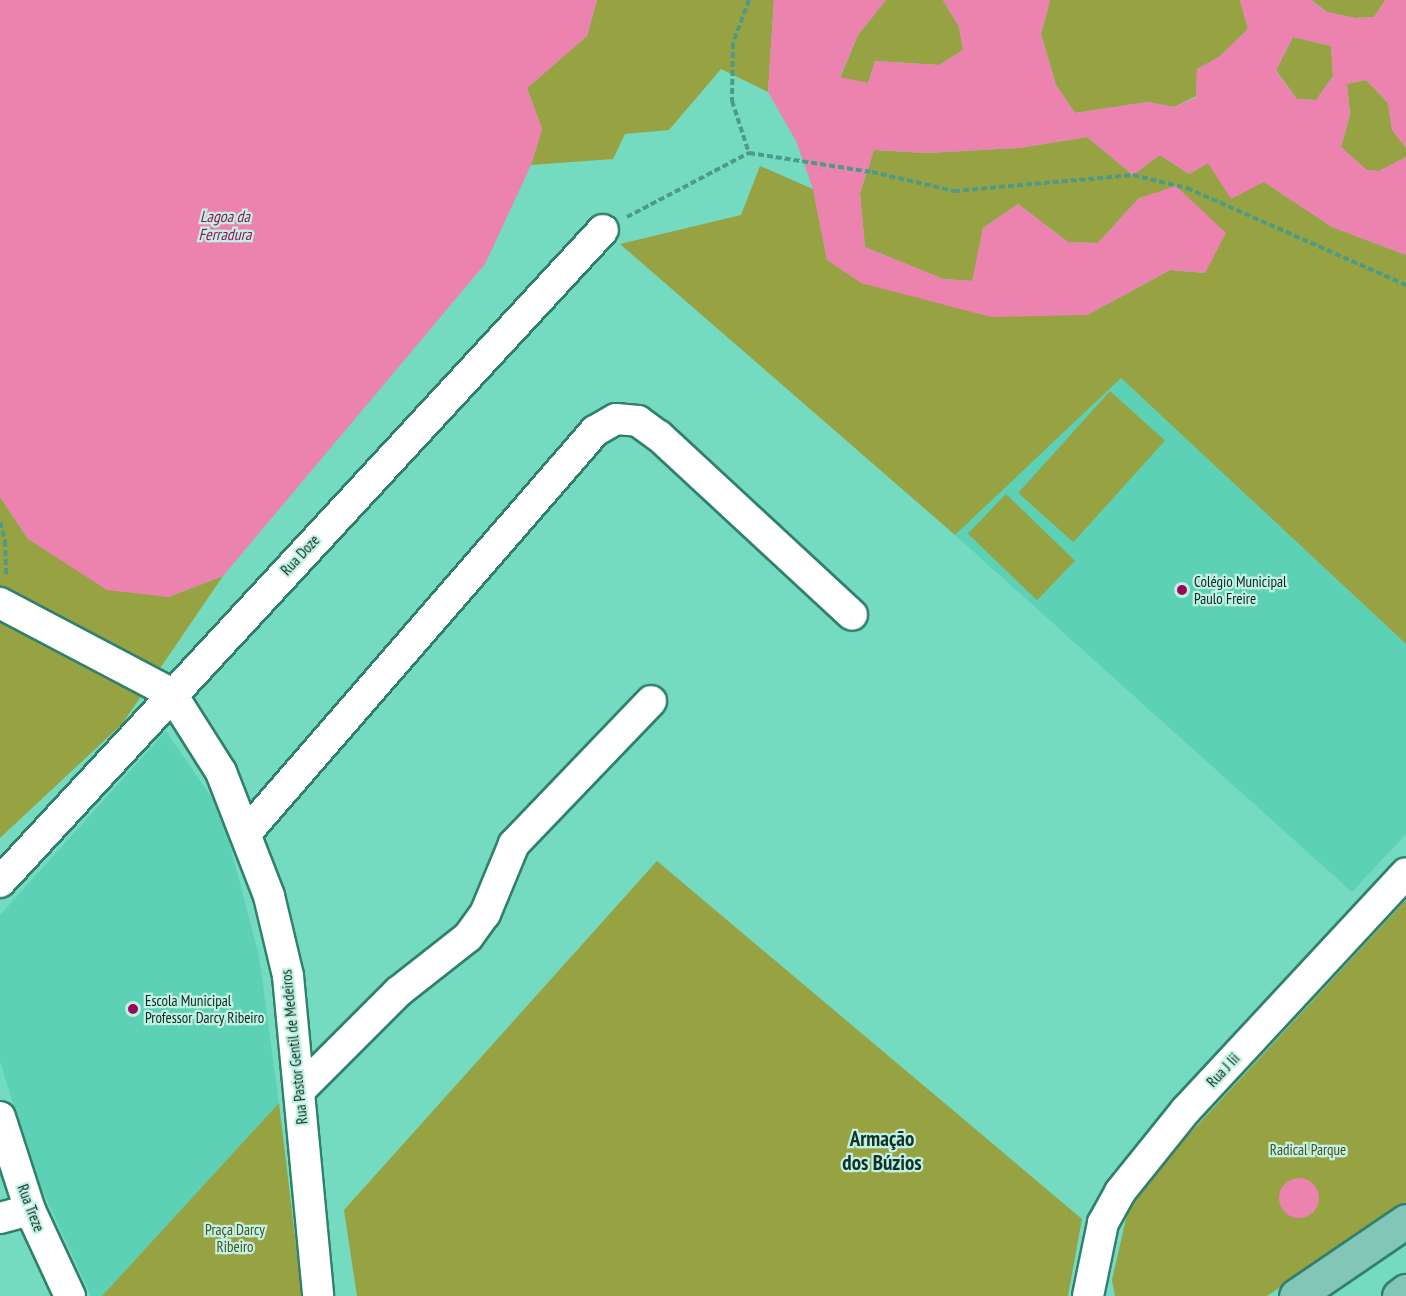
<!DOCTYPE html>
<html>
<head>
<meta charset="utf-8">
<style>
  body { margin:0 }
  #map { position:relative; width:1406px; height:1296px; overflow:hidden; background:#74dac0; font-family:"PT Sans Narrow",sans-serif }
  div>[style] { position:absolute }
  .built>* { inset:0; background:#5dd1b5 }
  .green>* { inset:0; background:#97a243; transform-origin:0 0 }
  .water>* { inset:0; background:#ec82ae }
  .round { border-radius:50% }
  .path>* { height:4px; margin-top:-2px; transform-origin:0; background:repeating-linear-gradient(90deg,#4d9a87 0 6px,transparent 0 9px) }
  .roads { filter:drop-shadow(2px 0 #30806d) drop-shadow(-2px 0 #30806d) drop-shadow(0 2px #30806d) drop-shadow(0 -2px #30806d) }
  .street>* { height:30px; margin:-15px; padding:0 15px; transform-origin:15px; border-radius:15px; background:#fff }
  .primary>* { height:33px; margin:-16.5px; padding:0 16.5px; transform-origin:16.5px; border-radius:16.5px; background:#82c6b7 }
  .dots>* { width:16px; height:16px; translate:-50% -50%; box-sizing:border-box; border:3px solid #c2f1e3; border-radius:50% }
  span { translate:-50% -50%; white-space:nowrap; text-align:center; line-height:1.15; -webkit-text-stroke:4.5px #c2f1e3; paint-order:stroke }
  .street-label { font-size:15px; color:#072921 }
  .poi-label { font-size:15px; color:#072921 }
  .left { translate:0 -50%; text-align:left }
  .park-label { font-size:15px; color:#494e20 }
  .water-label { font-size:16px; color:#931458; font-style:italic }
  .district-label { font-size:21px; color:#11322a; font-weight:700 }
</style>
</head>
<body>
<div id="map">
  <div class="built">
    <i style="clip-path:polygon(1120px 377px,1406px 644px,1406px 834px,1352px 892px,955px 535px)"></i>
    <i style="clip-path:polygon(166px 731px,221px 811px,259px 956px,279px 1103px,102px 1296px,91px 1296px,35px 1174px,0 1061px,0 915px)"></i>
  </div>
  <div class="green">
    <i style="clip-path:polygon(597px 0,774px 0,768px 92px,721px 69px,669px 130px,625px 134px,613px 159px,531px 165px,542px 129px,527px 88px,587px 36px)"></i>
    <i style="clip-path:polygon(886px 0,943px 0,959px 27px,963px 50px,939px 65px,875px 61px,868px 83px,840px 78px,858px 35px)"></i>
    <i style="clip-path:polygon(1050px 0,1240px 0,1248px 29px,1219px 57px,1197px 69px,1196px 96px,1174px 107px,1147px 102px,1075px 113px,1056px 85px,1041px 34px)"></i>
    <i style="clip-path:polygon(1311px 0,1385px 0,1385px 1px,1374px 17px,1355px 18px,1327px 12px)"></i>
    <i style="clip-path:polygon(1293px 37px,1331px 46px,1333px 76px,1316px 100px,1297px 99px,1276px 70px)"></i>
    <i style="clip-path:polygon(1366px 80px,1388px 103px,1392px 130px,1406px 148px,1406px 157px,1379px 171px,1366px 170px,1341px 147px,1350px 115px,1347px 84px)"></i>
    <i style="clip-path:polygon(1087px 137px,1133px 175px,1160px 155px,1189px 174px,1208px 163px,1264px 182px,1332px 227px,1406px 255px,1406px 644px,1121px 378px,955px 535px,620px 244px,741px 215px,760px 166px,813px 189px,827px 260px,1087px 315px,1170px 270px,1205px 273px,1139px 198px,1098px 243px,1068px 242px,1018px 204px,983px 228px,973px 281px,943px 279px,865px 247px,860px 193px,874px 150px,927px 153px,1019px 148px)"></i>
    <i style="left:1110px;top:391px;width:74px;height:137px;rotate:42deg"></i>
    <i style="left:1006px;top:494px;width:96px;height:55px;rotate:44deg"></i>
    <i style="clip-path:polygon(0 497px,28px 539px,168px 597px,223px 576px,122px 724px,0 838px)"></i>
    <i style="clip-path:polygon(657px 861px,1082px 1219px,1068px 1296px,357px 1296px,344px 1210px)"></i>
    <i style="clip-path:polygon(1406px 900px,1406px 1202px,1267px 1296px,1115px 1296px,1112px 1280px,1131px 1197px)"></i>
    <i style="clip-path:polygon(279px 1103px,302px 1296px,102px 1296px)"></i>
  </div>
  <div class="water">
    <i style="clip-path:polygon(0 0,597px 0,587px 36px,527px 88px,542px 129px,531px 165px,485px 264px,223px 576px,168px 597px,107px 590px,28px 539px,0 497px)"></i>
    <i style="clip-path:polygon(evenodd,774px 0,886px 0,858px 35px,840px 77px,868px 83px,875px 61px,939px 65px,963px 50px,959px 27px,943px 0,1050px 0,1041px 35px,1056px 85px,1075px 113px,1147px 102px,1174px 107px,1196px 97px,1197px 69px,1219px 57px,1248px 29px,1240px 0,1311px 0,1327px 12px,1355px 18px,1374px 17px,1385px 0,1406px 0,1406px 148px,1392px 130px,1388px 103px,1366px 80px,1347px 84px,1350px 115px,1341px 147px,1367px 170px,1379px 171px,1406px 157px,1406px 255px,1332px 227px,1264px 182px,1231px 199px,1208px 163px,1189px 174px,1160px 155px,1133px 175px,1087px 137px,1019px 148px,927px 153px,874px 150px,860px 193px,865px 247px,943px 279px,972px 281px,983px 228px,1018px 204px,1068px 242px,1098px 243px,1139px 198px,1176px 186px,1226px 233px,1205px 273px,1170px 270px,1087px 315px,991px 317px,861px 283px,827px 260px,813px 189px,796px 141px,768px 92px,774px 0,1293px 37px,1331px 46px,1333px 76px,1316px 100px,1297px 99px,1276px 71px,1293px 37px)"></i>
    <i class="round" style="left:1279px;top:1178px;width:40px;height:40px"></i>
  </div>
  <div class="path">
    <i style="left:749px;top:0;width:46px;rotate:110.4deg"></i>
    <i style="left:733px;top:43px;width:58px;rotate:91deg"></i>
    <i style="left:732px;top:101px;width:55px;rotate:71.9deg"></i>
    <i style="left:627px;top:217px;width:138px;rotate:-27.7deg"></i>
    <i style="left:749px;top:153px;width:124px;rotate:8.8deg"></i>
    <i style="left:872px;top:172px;width:84px;rotate:13deg"></i>
    <i style="left:954px;top:191px;width:180px;rotate:-5.1deg"></i>
    <i style="left:1133px;top:175px;width:56px;rotate:13.5deg"></i>
    <i style="left:1187px;top:188px;width:240px;rotate:23.9deg"></i>
    <i style="left:0;top:522px;width:20px;rotate:75deg"></i>
    <i style="left:5px;top:541px;width:34px;rotate:88deg"></i>
  </div>
  <div class="roads">
    <div class="street">
      <i style="left:0;top:603px;width:193px;rotate:27.8deg"></i>
      <i style="left:171px;top:693px;width:93px;rotate:57.7deg"></i>
      <i style="left:221px;top:772px;width:133px;rotate:68.8deg"></i>
      <i style="left:269px;top:896px;width:82px;rotate:76.6deg"></i>
      <i style="left:288px;top:976px;width:321px;rotate:84.6deg"></i>
      <i style="left:247px;top:832px;width:531px;rotate:-49.05deg"></i>
      <i style="left:595px;top:431px;width:24px;rotate:-30deg"></i>
      <i style="left:616px;top:419px;width:22px;rotate:5deg"></i>
      <i style="left:638px;top:421px;width:26px;rotate:36deg"></i>
      <i style="left:659px;top:436px;width:263px;rotate:42.8deg"></i>
      <i style="left:0;top:882px;width:888px;rotate:-47.24deg"></i>
      <i style="left:300px;top:1090px;width:139px;rotate:-45deg"></i>
      <i style="left:398px;top:992px;width:89px;rotate:-38.2deg"></i>
      <i style="left:468px;top:937px;width:29px;rotate:-54deg"></i>
      <i style="left:485px;top:914px;width:76px;rotate:-67.5deg"></i>
      <i style="left:514px;top:844px;width:198px;rotate:-46.2deg"></i>
      <i style="left:0;top:1117px;width:98px;rotate:72.1deg"></i>
      <i style="left:30px;top:1210px;width:95px;rotate:65.1deg"></i>
      <i style="left:0;top:1218px;width:31px;rotate:-15deg"></i>
      <i style="left:1088px;top:1296px;width:75px;rotate:-78.4deg"></i>
      <i style="left:1103px;top:1223px;width:35px;rotate:-61deg"></i>
      <i style="left:1120px;top:1192px;width:105px;rotate:-51.2deg"></i>
      <i style="left:1186px;top:1110px;width:323px;rotate:-47.1deg"></i>
    </div>
    <div class="primary">
      <i style="left:1296px;top:1296px;width:133px;rotate:-34.3deg"></i>
      <i style="left:1399px;top:1296px;width:9px;rotate:-36deg"></i>
    </div>
  </div>
  <div class="dots">
    <i style="left:1182px;top:590px;background:#99095b"></i>
    <i style="left:133px;top:1009px;background:#99095b"></i>
  </div>
  <div class="street-label">
    <span style="left:300px;top:555px;rotate:-47deg">Rua Doze</span>
    <span style="left:294px;top:1047px;rotate:-96deg">Rua Pastor Gentil de Medeiros</span>
    <span style="left:1223px;top:1070px;rotate:-47deg">Rua J Iii</span>
    <span style="left:31px;top:1208px;rotate:69deg">Rua Treze</span>
  </div>
  <div class="poi-label">
    <span class="left" style="left:1194px;top:590px">Colégio Municipal<br>Paulo Freire</span>
    <span class="left" style="left:145px;top:1009px">Escola Municipal<br>Professor Darcy Ribeiro</span>
  </div>
  <div class="park-label">
    <span style="left:1308px;top:1150px">Radical Parque</span>
    <span style="left:235px;top:1238px">Praça Darcy<br>Ribeiro</span>
  </div>
  <div class="water-label">
    <span style="left:225px;top:225px">Lagoa da<br>Ferradura</span>
  </div>
  <div class="district-label">
    <span style="left:882px;top:1151px">Armação<br>dos Búzios</span>
  </div>
</div>
</body>
</html>
